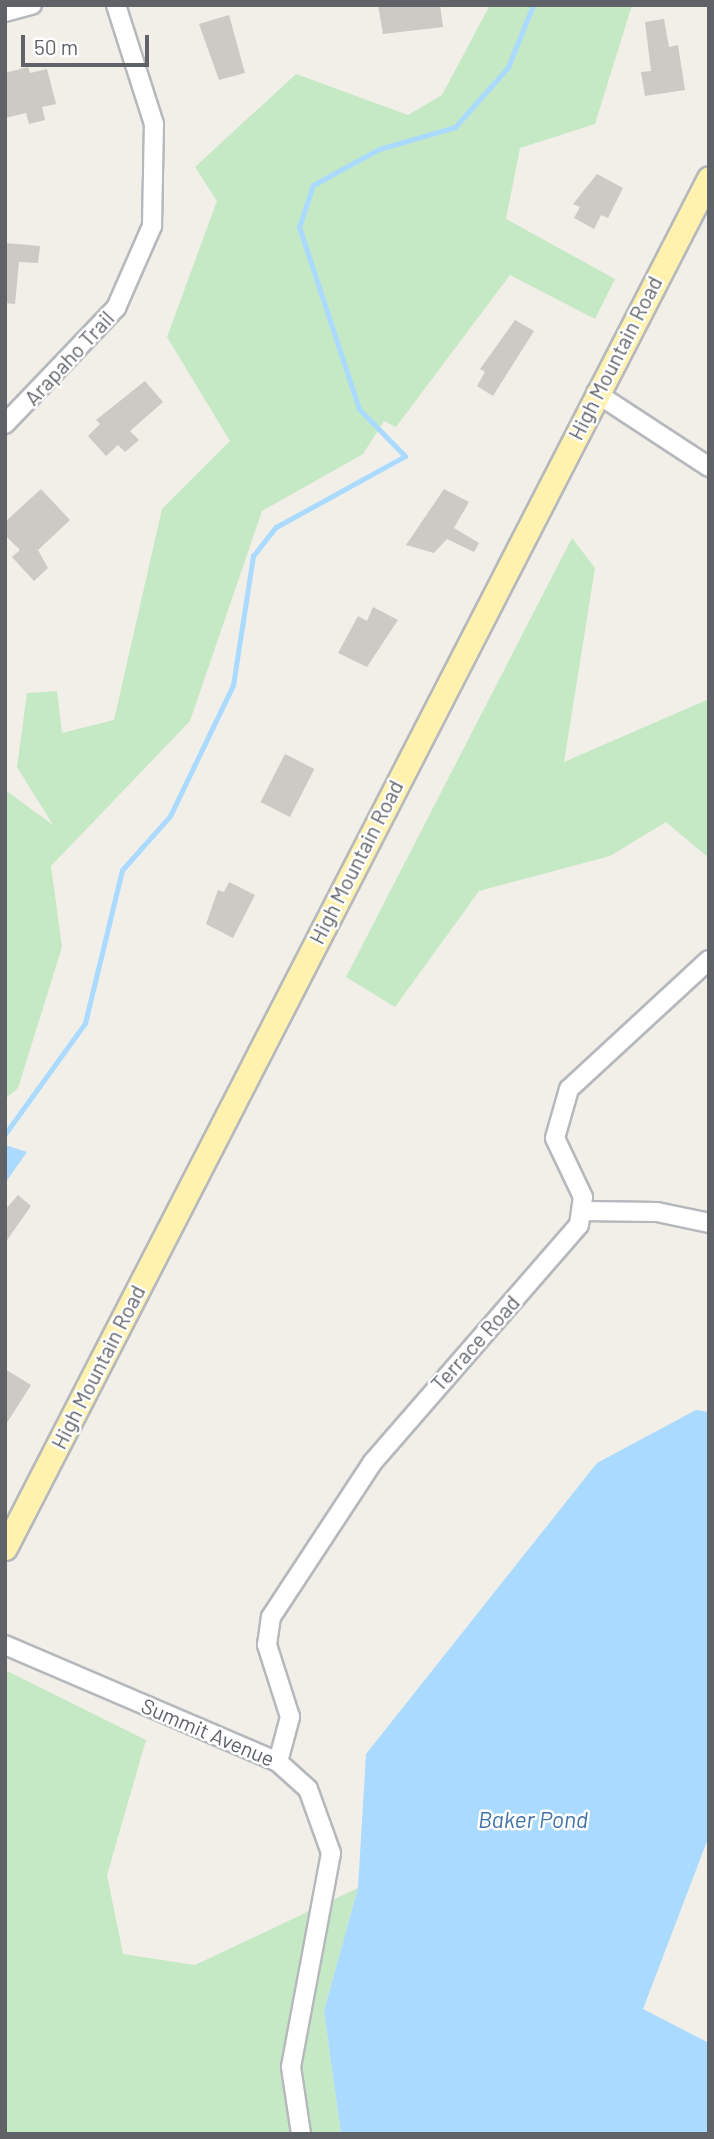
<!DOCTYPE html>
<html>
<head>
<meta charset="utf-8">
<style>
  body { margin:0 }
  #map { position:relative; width:714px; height:2139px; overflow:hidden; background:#f1efe8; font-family:Barlow,sans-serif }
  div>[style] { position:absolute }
  .green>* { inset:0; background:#c5e8c5 }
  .water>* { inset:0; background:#aadaff }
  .stream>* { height:5px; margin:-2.5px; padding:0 2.5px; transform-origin:2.5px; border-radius:2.5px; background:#aadaff }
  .building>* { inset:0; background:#cccac5; transform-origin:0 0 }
  .roads { filter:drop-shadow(2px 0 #b5b8bc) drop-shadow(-2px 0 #b5b8bc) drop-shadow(0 2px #b5b8bc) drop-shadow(0 -2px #b5b8bc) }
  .minor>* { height:18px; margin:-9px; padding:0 9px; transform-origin:9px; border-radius:9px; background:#fff }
  .major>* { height:23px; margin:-11.5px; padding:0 11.5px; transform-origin:11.5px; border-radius:11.5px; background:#fff2af }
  span { translate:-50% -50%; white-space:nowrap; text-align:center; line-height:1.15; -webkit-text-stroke:5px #fff; paint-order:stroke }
  .street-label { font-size:21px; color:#5f6368 }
  .water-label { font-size:23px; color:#4174aa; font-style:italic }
  .frame { position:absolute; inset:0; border:7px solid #5f6368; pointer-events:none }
  .scale { position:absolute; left:21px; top:35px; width:128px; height:32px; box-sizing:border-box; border:4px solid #5f6368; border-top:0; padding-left:9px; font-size:21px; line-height:24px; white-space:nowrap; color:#5f6368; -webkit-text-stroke:5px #fff; paint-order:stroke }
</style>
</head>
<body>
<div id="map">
  <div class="green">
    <i style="clip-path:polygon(490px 5px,632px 5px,595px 124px,520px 148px,506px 219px,615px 279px,595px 319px,510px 275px,396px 427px,384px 421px,363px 454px,262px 511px,190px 721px,51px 866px,62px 947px,18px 1088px,5px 1099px,5px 790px,53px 825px,17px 767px,27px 693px,57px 691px,62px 733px,114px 720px,162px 509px,230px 441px,167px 337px,217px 201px,195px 167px,296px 74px,408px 115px,442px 95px)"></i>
    <i style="clip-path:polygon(572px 538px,595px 568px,564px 762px,709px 699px,709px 858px,666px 822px,610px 856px,479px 891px,395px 1007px,346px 977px)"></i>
    <i style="clip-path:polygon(5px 1670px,146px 1740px,107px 1875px,123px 1954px,195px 1965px,358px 1888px,324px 2011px,341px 2134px,5px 2134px)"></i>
  </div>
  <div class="water">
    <i style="clip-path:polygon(5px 1145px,27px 1152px,5px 1183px)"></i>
    <i style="clip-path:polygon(696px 1410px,709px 1412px,709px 1836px,643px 2009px,709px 2043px,709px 2134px,341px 2134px,324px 2011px,358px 1888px,366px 1754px,597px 1463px)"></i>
  </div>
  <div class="stream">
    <i style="left:5px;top:1134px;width:137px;rotate:-54.2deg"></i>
    <i style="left:85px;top:1023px;width:157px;rotate:-76.4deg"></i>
    <i style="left:122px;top:870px;width:72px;rotate:-48.4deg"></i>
    <i style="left:170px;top:816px;width:145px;rotate:-64.3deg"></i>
    <i style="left:233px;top:685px;width:131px;rotate:-81.2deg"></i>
    <i style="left:253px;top:556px;width:37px;rotate:-52deg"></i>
    <i style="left:276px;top:527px;width:147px;rotate:-28.8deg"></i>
    <i style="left:405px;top:456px;width:66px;rotate:-134.4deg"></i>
    <i style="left:359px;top:409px;width:192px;rotate:-108.2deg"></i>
    <i style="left:299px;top:227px;width:44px;rotate:-71.6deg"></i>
    <i style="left:313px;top:185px;width:75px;rotate:-28.6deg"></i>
    <i style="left:379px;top:149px;width:79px;rotate:-16.1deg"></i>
    <i style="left:455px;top:127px;width:80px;rotate:-48.5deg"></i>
    <i style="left:508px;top:67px;width:67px;rotate:-68deg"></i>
  </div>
  <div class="building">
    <i style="clip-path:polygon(378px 5px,440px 5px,443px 27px,383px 34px)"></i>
    <i style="clip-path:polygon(229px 15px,245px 73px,219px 80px,199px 24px)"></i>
    <i style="clip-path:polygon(664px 19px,669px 47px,678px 45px,685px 90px,645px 96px,641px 72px,651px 71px,645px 22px)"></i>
    <i style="clip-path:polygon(28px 67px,30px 73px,47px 69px,56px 104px,42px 107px,45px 120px,29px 124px,26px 113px,5px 118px,5px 73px)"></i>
    <i style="clip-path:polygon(597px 174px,623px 188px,608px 218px,601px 215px,594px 229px,574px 218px,580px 207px,573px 204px)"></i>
    <i style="clip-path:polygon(5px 243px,40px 246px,38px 263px,19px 262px,15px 304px,5px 303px)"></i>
    <i style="clip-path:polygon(515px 320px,534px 331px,493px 396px,477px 386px,485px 372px,480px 369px)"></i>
    <i style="clip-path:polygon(145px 381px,163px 402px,130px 431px,139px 440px,125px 452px,118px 445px,106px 456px,88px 436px,100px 424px,96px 420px)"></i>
    <i style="clip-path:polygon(41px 489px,70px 520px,38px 550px,48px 568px,34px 581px,12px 557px,20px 550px,5px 535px,5px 522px)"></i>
    <i style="clip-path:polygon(444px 489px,469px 502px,454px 528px,479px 543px,474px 552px,447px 539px,434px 553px,406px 545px)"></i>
    <i style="clip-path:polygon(373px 607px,398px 620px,367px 667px,338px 653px,358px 616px,367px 621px)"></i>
    <i style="left:285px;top:754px;width:33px;height:54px;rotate:27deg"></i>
    <i style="clip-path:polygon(229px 882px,255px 895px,233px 938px,206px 924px,218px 890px,224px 892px)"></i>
    <i style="clip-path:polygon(18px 1195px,31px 1206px,5px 1243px,5px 1210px)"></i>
    <i style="clip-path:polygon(5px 1369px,31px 1385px,5px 1426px)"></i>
  </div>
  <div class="roads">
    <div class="minor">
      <i style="left:5px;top:12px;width:28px;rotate:-15deg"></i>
      <i style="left:596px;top:393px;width:135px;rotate:33.2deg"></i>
      <i style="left:5px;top:424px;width:161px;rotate:-46.3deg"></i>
      <i style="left:116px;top:308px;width:90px;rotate:-66.3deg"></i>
      <i style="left:152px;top:226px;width:102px;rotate:-88.9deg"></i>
      <i style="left:154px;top:124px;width:125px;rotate:-107.7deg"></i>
      <i style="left:583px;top:1211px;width:74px;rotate:0.8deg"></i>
      <i style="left:657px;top:1212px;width:53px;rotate:11.9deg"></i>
      <i style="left:5px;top:1645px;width:297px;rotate:23.2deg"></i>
      <i style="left:278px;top:1762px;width:40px;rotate:42deg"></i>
      <i style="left:308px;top:1789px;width:68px;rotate:70.2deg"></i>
      <i style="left:331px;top:1853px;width:218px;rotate:100.6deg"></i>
      <i style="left:291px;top:2067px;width:68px;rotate:81.5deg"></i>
      <i style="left:278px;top:1762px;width:47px;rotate:-75.1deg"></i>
      <i style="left:290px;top:1717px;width:76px;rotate:-107.7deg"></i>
      <i style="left:267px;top:1645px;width:28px;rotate:-82deg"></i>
      <i style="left:271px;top:1617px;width:184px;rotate:-56.7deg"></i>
      <i style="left:372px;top:1463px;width:315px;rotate:-49deg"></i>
      <i style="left:579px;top:1225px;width:28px;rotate:-82deg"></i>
      <i style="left:583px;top:1197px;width:65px;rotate:-115.4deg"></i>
      <i style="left:555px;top:1138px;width:51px;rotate:-74.1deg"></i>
      <i style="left:569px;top:1089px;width:190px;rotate:-42.7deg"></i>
    </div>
    <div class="major">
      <i style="left:5px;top:1548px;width:1540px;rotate:-62.8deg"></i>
    </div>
  </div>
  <div class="street-label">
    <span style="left:69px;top:358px;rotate:-47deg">Arapaho Trail</span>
    <span style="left:615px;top:358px;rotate:-63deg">High Mountain Road</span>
    <span style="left:356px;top:862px;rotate:-63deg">High Mountain Road</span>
    <span style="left:475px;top:1343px;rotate:-48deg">Terrace Road</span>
    <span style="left:98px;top:1367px;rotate:-63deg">High Mountain Road</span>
    <span style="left:208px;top:1732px;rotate:23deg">Summit Avenue</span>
  </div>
  <div class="water-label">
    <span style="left:533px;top:1819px">Baker Pond</span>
  </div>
  <div class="frame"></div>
  <div class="scale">50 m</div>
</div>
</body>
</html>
